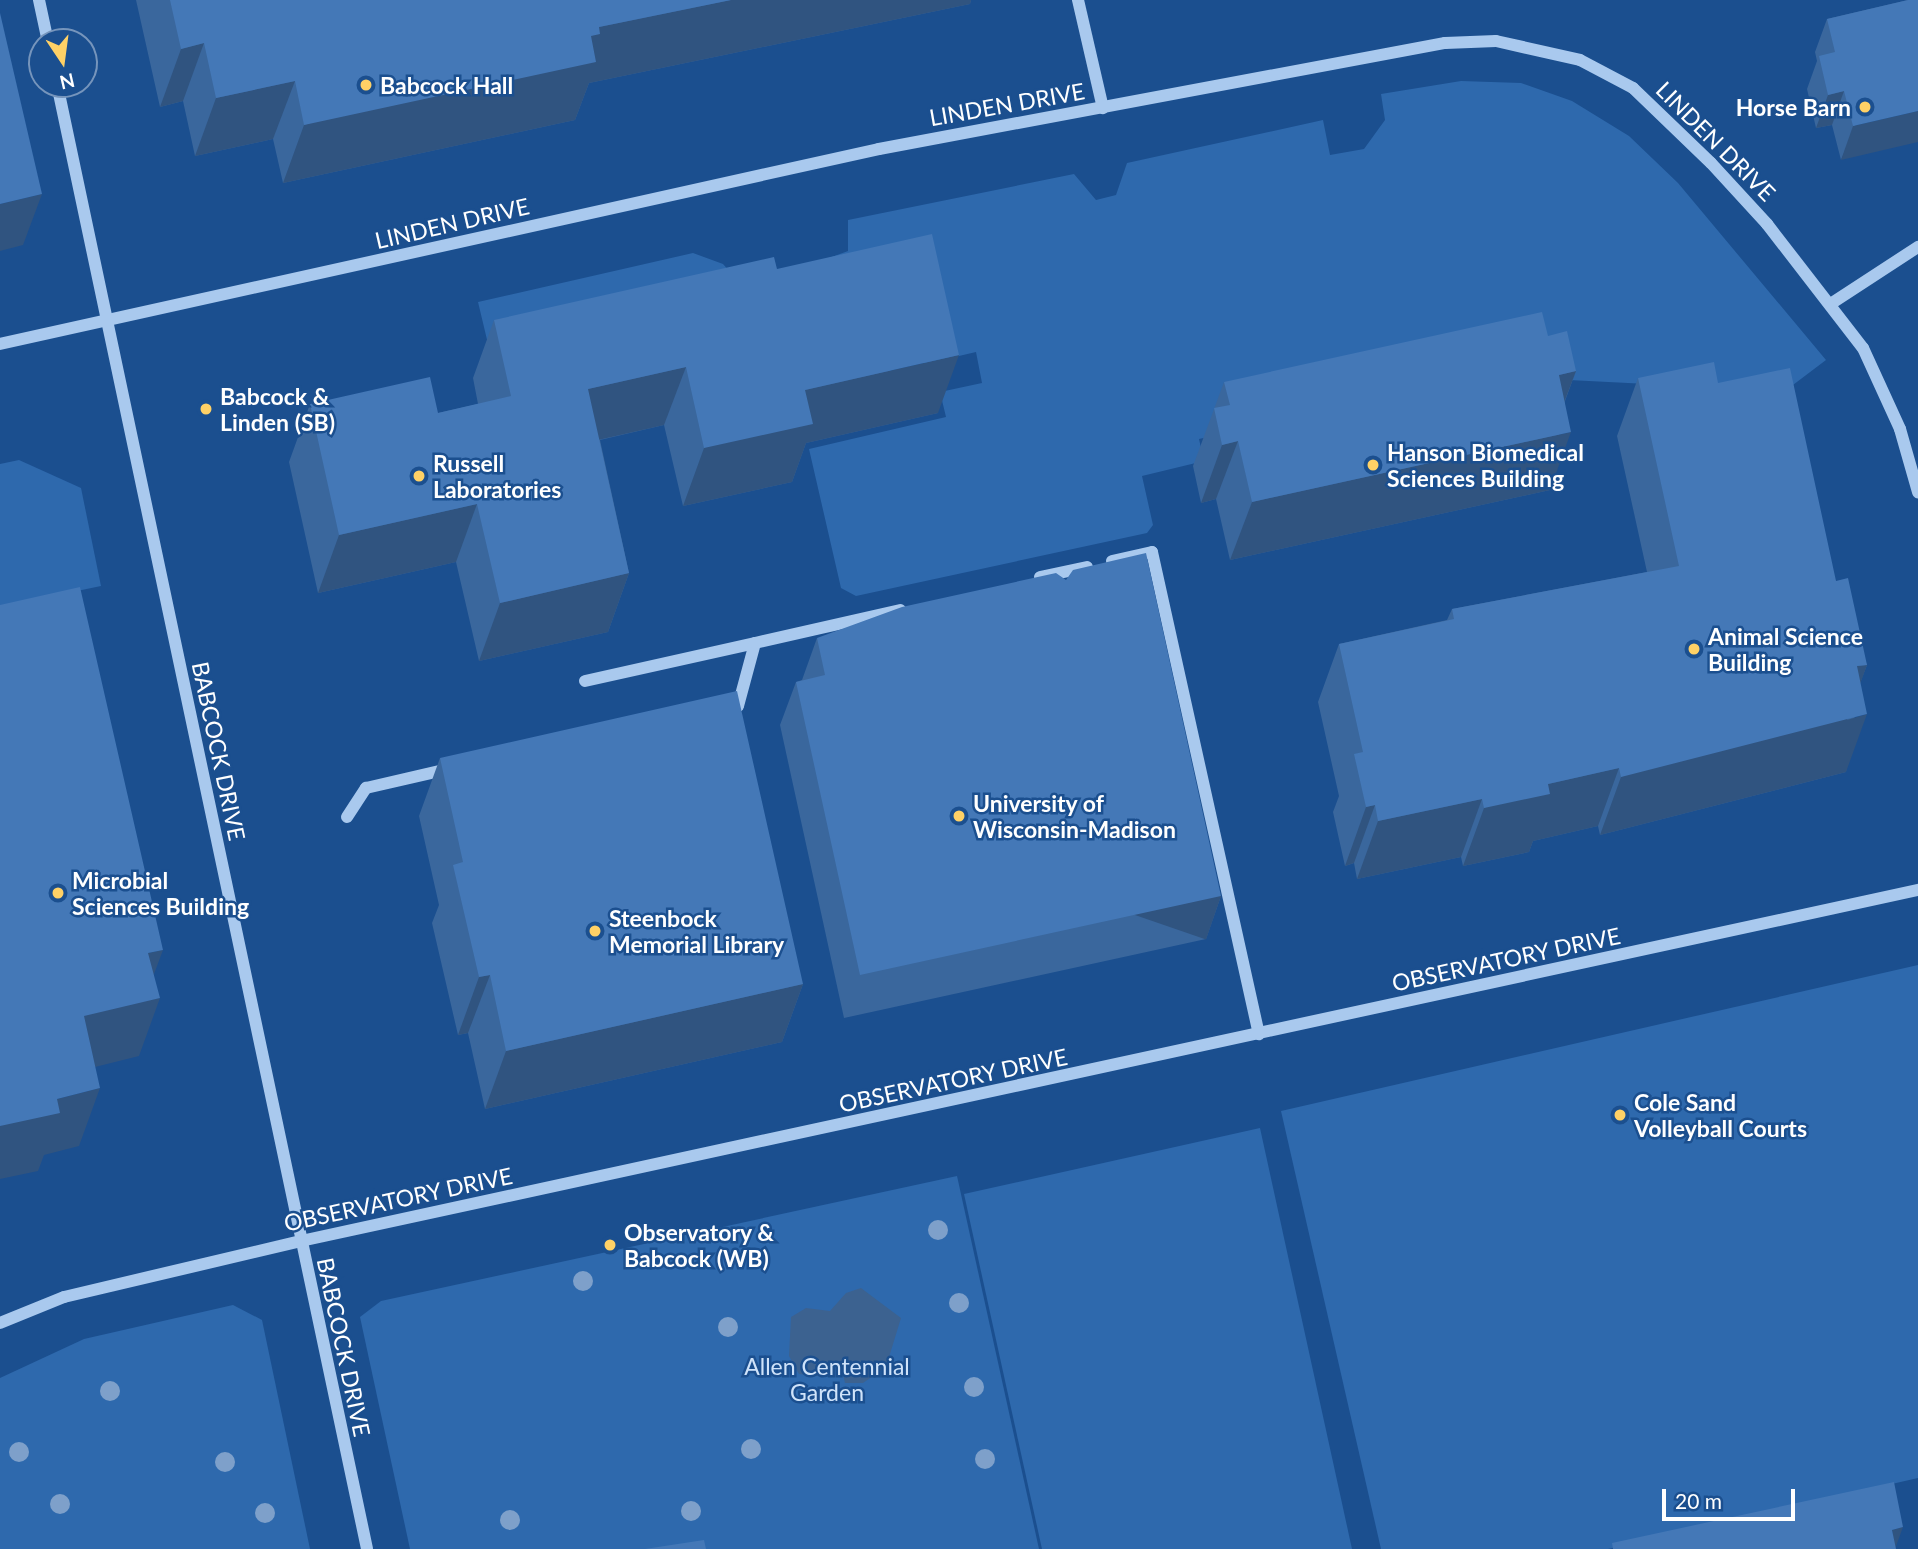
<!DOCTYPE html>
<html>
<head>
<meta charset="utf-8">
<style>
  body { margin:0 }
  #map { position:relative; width:1918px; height:1549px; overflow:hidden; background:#1b4f8f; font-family:Lato,sans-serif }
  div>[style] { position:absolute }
  .green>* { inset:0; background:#2e69ad }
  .water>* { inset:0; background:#3c6290 }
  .minor>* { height:12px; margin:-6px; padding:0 6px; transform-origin:6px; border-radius:6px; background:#a9c9ee }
  .trees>* { width:20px; height:20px; margin:-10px; border-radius:50%; background:#7ea0ca }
  .wall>* { inset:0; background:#3a679d }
  .shaded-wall>* { inset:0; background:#305480; transform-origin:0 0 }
  .building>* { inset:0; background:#4478b7 }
  .dots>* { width:19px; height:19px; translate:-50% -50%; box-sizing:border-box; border:4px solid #1b4f8f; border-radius:50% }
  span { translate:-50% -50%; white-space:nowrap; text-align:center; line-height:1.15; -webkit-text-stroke:5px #1b4f8f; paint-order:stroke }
  .poi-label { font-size:23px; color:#fff; font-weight:700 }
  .left { translate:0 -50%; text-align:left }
  .right { translate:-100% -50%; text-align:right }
  .street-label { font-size:23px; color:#fff }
  .park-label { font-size:23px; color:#cfe3fa }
  .north { position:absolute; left:28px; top:28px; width:70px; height:70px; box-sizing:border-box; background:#1b4f8f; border:2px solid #7695bc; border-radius:50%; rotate:167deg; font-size:19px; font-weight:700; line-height:28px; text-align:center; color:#fff }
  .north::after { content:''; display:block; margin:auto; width:24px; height:32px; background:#ffd166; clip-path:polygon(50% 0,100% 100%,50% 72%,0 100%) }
  .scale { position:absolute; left:1662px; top:1489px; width:133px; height:32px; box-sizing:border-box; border:4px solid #fff; border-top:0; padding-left:9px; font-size:21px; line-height:24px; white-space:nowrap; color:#fff; -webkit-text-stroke:5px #1b4f8f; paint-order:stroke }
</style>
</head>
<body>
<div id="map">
  <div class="green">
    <i style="clip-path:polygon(1461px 81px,1521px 83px,1572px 101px,1629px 136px,1678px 183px,1826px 360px,1785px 391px,1569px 380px,1350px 405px,1199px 439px,1204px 461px,1142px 476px,1153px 525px,1147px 533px,856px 596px,841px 588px,809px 449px,946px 417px,940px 392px,982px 383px,976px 352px,929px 363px,494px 369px,478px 302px,693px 253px,723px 264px,745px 289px,848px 251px,848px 220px,1074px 174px,1096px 200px,1116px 195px,1127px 163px,1323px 120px,1330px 155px,1364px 149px,1385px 120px,1381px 94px)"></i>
    <i style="clip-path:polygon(19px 460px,81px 488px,101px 586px,0 607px,0 464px)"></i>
    <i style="clip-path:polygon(1918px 965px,1918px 1478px,1608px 1549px,1381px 1549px,1281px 1111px)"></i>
    <i style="clip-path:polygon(1260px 1128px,1352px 1549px,1042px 1549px,964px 1194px)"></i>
    <i style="clip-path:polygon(957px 1176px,1039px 1549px,410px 1549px,360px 1317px,381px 1301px)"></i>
    <i style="clip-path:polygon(233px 1305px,262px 1320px,310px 1549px,0 1549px,0 1378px,84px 1339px)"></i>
  </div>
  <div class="water">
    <i style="clip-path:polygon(861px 1288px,901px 1318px,886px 1367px,863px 1383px,845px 1383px,841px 1365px,829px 1365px,817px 1376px,799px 1374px,789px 1356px,791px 1317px,806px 1308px,830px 1311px,846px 1293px)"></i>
  </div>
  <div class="minor">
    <i style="left:39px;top:0;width:43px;rotate:77.9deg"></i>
    <i style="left:1078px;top:0;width:111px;rotate:77deg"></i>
    <i style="left:57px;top:84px;width:1497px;rotate:78.05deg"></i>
    <i style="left:1832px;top:303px;width:103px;rotate:-33.1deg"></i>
    <i style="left:0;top:344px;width:900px;rotate:-12.51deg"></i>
    <i style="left:879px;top:149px;width:576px;rotate:-10.61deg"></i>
    <i style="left:1445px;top:43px;width:51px;rotate:-2.2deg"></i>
    <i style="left:1496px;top:41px;width:86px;rotate:12.7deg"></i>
    <i style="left:1580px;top:60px;width:60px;rotate:27.8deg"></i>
    <i style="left:1633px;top:88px;width:108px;rotate:43.9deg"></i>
    <i style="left:1711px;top:163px;width:83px;rotate:47.4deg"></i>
    <i style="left:1767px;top:224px;width:157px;rotate:52.3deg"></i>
    <i style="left:1863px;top:348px;width:89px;rotate:65.4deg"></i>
    <i style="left:1900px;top:429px;width:66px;rotate:74.1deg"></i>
    <i style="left:1112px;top:561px;width:41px;rotate:-12.7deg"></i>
    <i style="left:1152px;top:552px;width:494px;rotate:77.5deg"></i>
    <i style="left:1040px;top:577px;width:48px;rotate:-12deg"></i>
    <i style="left:585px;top:681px;width:174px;rotate:-12.6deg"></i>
    <i style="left:729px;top:709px;width:9px;rotate:-18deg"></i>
    <i style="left:738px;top:706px;width:65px;rotate:-74.9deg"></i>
    <i style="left:755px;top:643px;width:149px;rotate:-12.8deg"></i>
    <i style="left:347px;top:817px;width:35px;rotate:-57deg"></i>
    <i style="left:366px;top:788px;width:84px;rotate:-13deg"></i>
    <i style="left:0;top:1323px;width:69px;rotate:-22.1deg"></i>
    <i style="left:64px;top:1297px;width:244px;rotate:-13.3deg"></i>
    <i style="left:301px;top:1241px;width:1655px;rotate:-12.25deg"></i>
  </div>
  <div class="trees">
    <i style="left:938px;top:1230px"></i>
    <i style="left:583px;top:1281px"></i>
    <i style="left:959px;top:1303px"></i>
    <i style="left:728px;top:1327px"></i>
    <i style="left:974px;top:1387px"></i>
    <i style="left:110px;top:1391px"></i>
    <i style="left:751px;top:1449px"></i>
    <i style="left:19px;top:1452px"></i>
    <i style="left:985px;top:1459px"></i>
    <i style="left:225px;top:1462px"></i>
    <i style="left:60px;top:1504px"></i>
    <i style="left:691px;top:1511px"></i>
    <i style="left:265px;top:1513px"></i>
    <i style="left:510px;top:1520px"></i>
  </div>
  <div class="wall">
    <i style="clip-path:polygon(136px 0,971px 0,970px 4px,589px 83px,575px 120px,283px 183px,273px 139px,195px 156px,183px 101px,160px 107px)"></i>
    <i style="clip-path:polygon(1908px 0,1841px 160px,1832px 125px,1816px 128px,1807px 89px,1817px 61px,1815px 52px,1827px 19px)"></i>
    <i style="clip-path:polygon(777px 269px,938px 413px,806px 443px,792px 482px,683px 506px,664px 425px,600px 440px,629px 573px,608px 632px,479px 661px,456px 562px,318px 593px,289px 462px,310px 404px,438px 413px,478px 404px,473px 378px,494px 320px)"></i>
    <i style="clip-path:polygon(1548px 336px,1576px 371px,1565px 401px,1550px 490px,1230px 560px,1216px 499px,1201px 503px,1193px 466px,1224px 382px)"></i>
    <i style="clip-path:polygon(1638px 378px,1718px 383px,1836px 581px,1867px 665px,1860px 683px,1846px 772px,1600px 835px,1598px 826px,1533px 841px,1529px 852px,1463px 866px,1461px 857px,1357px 879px,1354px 863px,1345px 866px,1333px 812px,1339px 796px,1318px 702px,1339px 644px,1447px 620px,1452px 609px,1647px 572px,1617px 436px)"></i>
    <i style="clip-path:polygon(817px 638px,1221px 896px,1206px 939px,844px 1018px,780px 725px,796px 682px,802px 680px)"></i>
    <i style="clip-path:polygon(440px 758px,803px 984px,782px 1042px,485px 1109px,468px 1033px,458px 1035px,432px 923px,439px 905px,419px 816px)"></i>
  </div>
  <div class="shaded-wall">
    <i style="clip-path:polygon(731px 0,971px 0,970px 4px,589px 83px,575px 120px,283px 183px,304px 125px,591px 36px,599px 27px)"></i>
    <i style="clip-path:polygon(204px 43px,183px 101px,160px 107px,181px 49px)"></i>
    <i style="clip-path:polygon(295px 81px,273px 139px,195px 156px,216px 98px)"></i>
    <i style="clip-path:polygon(1844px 91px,1832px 125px,1816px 128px,1828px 95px)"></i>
    <i style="clip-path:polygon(1918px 111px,1918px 142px,1841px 160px,1853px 126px)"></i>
    <i style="clip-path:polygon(42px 194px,23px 245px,0 251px,0 204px)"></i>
    <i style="clip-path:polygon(959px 355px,938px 413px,806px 443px,792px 482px,683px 506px,704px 448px,805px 390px)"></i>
    <i style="clip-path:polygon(686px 367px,664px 425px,567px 447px,588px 389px)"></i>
    <i style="clip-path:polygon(1576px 371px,1554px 429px,1559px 375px)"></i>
    <i style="clip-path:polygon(1571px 432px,1550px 490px,1230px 560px,1252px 502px)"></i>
    <i style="clip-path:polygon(1238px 441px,1216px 499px,1201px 503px,1222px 445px)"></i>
    <i style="clip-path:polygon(477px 504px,456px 562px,318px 593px,339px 535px)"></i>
    <i style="clip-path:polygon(629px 573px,608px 632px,479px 661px,500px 603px)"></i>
    <i style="clip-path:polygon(1867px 665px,1847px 720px,1867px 714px,1846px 772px,1600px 835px,1621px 777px,1857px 666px)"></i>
    <i style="clip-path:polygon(1619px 768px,1598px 826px,1533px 841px,1529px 852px,1463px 866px,1484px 808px,1548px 784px)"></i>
    <i style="clip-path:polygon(1482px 799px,1461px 857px,1357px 879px,1378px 821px)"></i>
    <i style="clip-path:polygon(1375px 805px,1354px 863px,1345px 866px,1366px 807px)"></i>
    <i style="left:1221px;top:896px;width:46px;height:370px;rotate:109deg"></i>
    <i style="clip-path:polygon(163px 950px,144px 1001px,160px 998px,139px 1056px,63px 1075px,84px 1016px,148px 953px)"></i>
    <i style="clip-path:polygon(490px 975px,468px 1033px,458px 1035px,479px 977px)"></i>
    <i style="clip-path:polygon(803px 984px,782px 1042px,485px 1109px,506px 1051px)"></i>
    <i style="clip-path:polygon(100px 1088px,79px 1146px,44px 1155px,38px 1171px,0 1179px,0 1126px,57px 1099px)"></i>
    <i style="clip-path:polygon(1903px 1527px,1895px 1549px,1892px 1530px)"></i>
  </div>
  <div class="building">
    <i style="clip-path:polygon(170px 0,731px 0,599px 27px,600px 34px,591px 36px,596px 62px,304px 125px,295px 81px,216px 98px,204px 43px,181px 49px)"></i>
    <i style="clip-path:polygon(1908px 0,1918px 0,1918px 111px,1853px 126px,1844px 91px,1828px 95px,1819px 56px,1835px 52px,1827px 19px)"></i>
    <i style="clip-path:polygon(0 13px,42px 194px,0 204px)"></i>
    <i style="clip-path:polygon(932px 234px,959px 355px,805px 390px,813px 424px,704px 448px,686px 367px,588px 389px,629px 573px,500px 603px,477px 504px,339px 535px,310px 404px,430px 377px,438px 413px,511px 396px,494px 320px,774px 257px,777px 269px)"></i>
    <i style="clip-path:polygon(1542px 312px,1548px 336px,1567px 331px,1576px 371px,1559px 375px,1571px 432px,1252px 502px,1238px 441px,1222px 445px,1214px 408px,1230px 405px,1224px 382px)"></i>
    <i style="clip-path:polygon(1714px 362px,1718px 383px,1790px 368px,1836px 581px,1848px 578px,1867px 665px,1857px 666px,1867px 714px,1621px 777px,1619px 768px,1548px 784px,1550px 794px,1484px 808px,1482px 799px,1378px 821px,1375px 805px,1366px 807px,1354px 754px,1363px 752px,1339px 644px,1454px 619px,1452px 609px,1679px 566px,1638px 378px)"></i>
    <i style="clip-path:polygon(1146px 553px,1221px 896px,860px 975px,796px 682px,825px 675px,817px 638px,902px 607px,1056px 573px,1066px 580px,1073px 570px)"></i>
    <i style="clip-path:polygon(80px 587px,163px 950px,148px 953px,160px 998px,84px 1016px,100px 1088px,57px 1099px,60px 1113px,0 1126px,0 605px)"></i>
    <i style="clip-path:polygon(737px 691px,803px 984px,506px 1051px,490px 975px,479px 977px,453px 865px,463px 862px,440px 758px)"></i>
    <i style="clip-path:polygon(1894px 1482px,1903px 1527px,1892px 1530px,1896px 1549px,1613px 1549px,1612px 1543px)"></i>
    <i style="clip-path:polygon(704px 1540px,706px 1549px,645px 1549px)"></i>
  </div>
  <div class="dots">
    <i style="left:366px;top:85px;background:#ffd166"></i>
    <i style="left:1865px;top:107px;background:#ffd166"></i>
    <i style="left:206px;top:409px;background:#ffd166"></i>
    <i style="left:1373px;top:465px;background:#ffd166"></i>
    <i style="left:419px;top:476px;background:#ffd166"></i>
    <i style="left:1694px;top:649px;background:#ffd166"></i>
    <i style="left:959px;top:816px;background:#ffd166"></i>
    <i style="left:58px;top:893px;background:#ffd166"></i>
    <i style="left:595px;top:931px;background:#ffd166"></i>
    <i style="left:1620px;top:1115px;background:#ffd166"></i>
    <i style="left:610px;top:1245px;background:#ffd166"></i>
  </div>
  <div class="poi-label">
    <span class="left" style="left:380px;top:85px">Babcock Hall</span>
    <span class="right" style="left:1851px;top:107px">Horse Barn</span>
    <span class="left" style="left:220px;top:409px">Babcock &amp;<br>Linden (SB)</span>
    <span class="left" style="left:1387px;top:465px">Hanson Biomedical<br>Sciences Building</span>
    <span class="left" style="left:433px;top:476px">Russell<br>Laboratories</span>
    <span class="left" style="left:1708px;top:649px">Animal Science<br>Building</span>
    <span class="left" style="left:973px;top:816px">University of<br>Wisconsin-Madison</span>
    <span class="left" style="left:72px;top:893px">Microbial<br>Sciences Building</span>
    <span class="left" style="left:609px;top:931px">Steenbock<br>Memorial Library</span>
    <span class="left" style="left:1634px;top:1115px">Cole Sand<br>Volleyball Courts</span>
    <span class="left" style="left:624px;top:1245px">Observatory &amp;<br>Babcock (WB)</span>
  </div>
  <div class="street-label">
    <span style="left:1007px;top:104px;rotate:-10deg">LINDEN DRIVE</span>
    <span style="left:1716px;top:141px;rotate:45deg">LINDEN DRIVE</span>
    <span style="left:452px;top:223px;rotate:-13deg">LINDEN DRIVE</span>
    <span style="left:219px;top:751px;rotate:78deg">BABCOCK DRIVE</span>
    <span style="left:1506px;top:959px;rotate:-12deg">OBSERVATORY DRIVE</span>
    <span style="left:953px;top:1080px;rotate:-12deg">OBSERVATORY DRIVE</span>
    <span style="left:398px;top:1199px;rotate:-12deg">OBSERVATORY DRIVE</span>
    <span style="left:344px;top:1347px;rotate:78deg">BABCOCK DRIVE</span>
  </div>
  <div class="park-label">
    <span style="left:827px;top:1379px">Allen Centennial<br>Garden</span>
  </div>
  <div class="north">N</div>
  <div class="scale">20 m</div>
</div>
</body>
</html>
